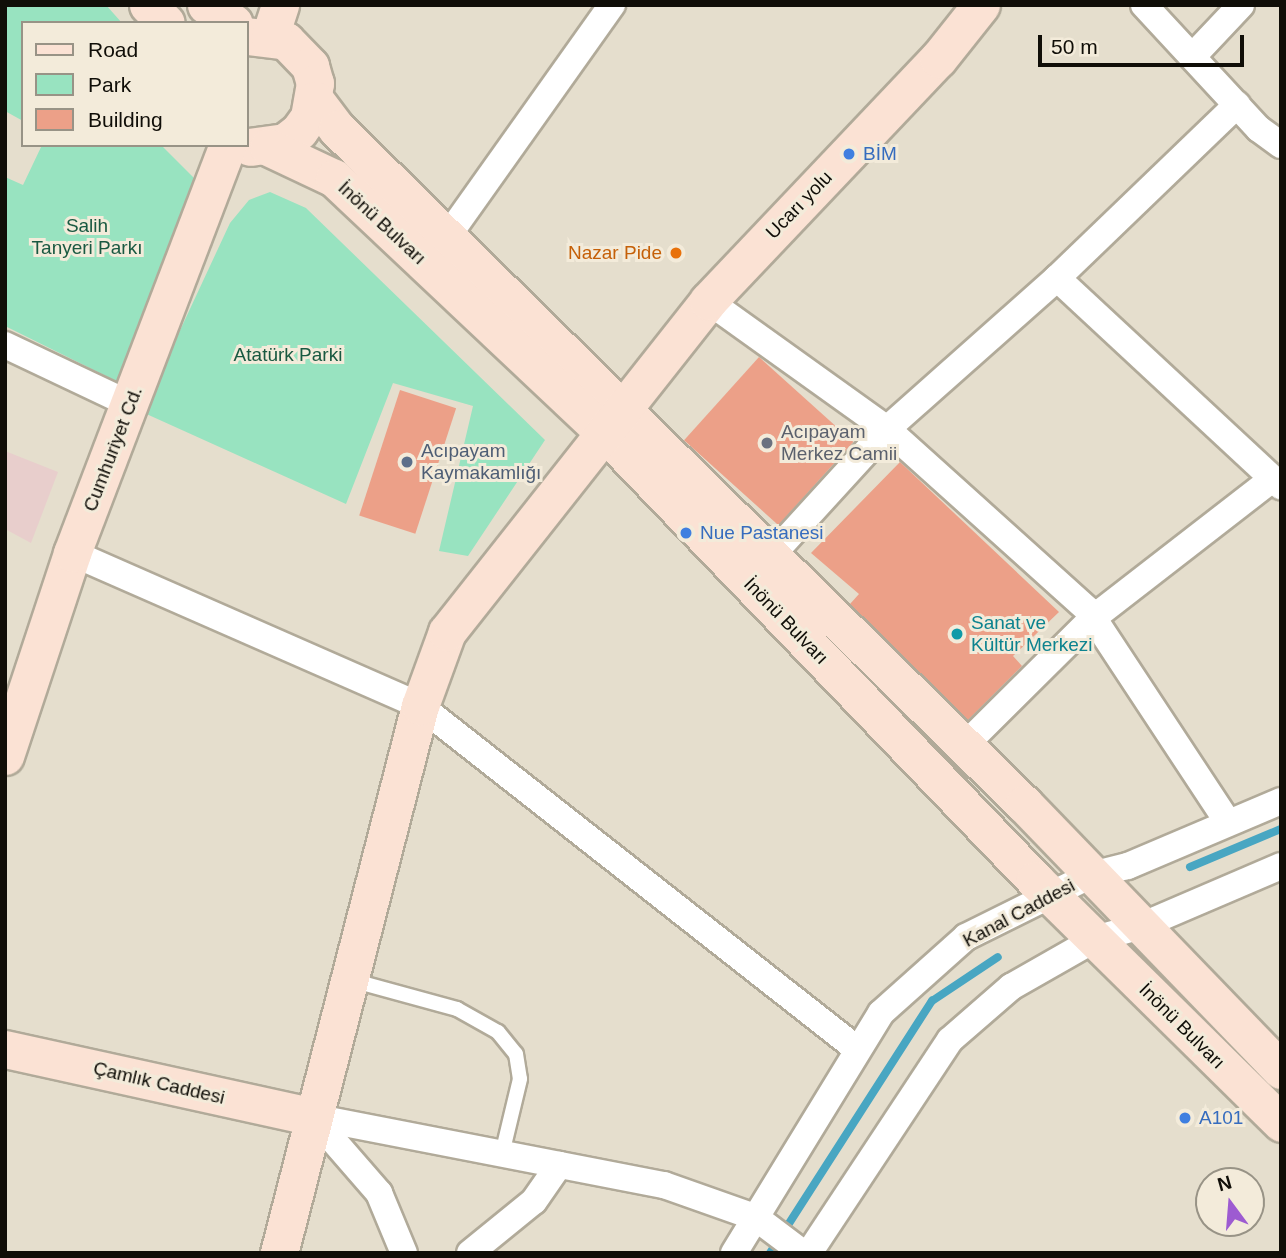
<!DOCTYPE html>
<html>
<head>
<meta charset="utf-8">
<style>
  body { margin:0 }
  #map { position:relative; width:1286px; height:1258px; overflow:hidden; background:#e5decd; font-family:Arial,sans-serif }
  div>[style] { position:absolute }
  .education>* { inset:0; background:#e8cecc }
  .green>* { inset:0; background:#98e3c0 }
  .stream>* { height:8px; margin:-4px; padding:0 4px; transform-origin:4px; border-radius:4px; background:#48a6c2 }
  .building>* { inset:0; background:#eca088; transform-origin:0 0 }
  .roads { filter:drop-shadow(2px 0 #b1aa99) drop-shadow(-2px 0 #b1aa99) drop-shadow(0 2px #b1aa99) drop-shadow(0 -2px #b1aa99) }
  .lane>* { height:14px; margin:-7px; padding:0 7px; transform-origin:7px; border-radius:7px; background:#fff }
  .street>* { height:26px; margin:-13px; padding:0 13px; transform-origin:13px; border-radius:13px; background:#fff }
  .secondary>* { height:37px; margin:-18.5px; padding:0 18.5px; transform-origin:18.5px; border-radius:18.5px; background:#fbe2d4 }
  .dots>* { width:19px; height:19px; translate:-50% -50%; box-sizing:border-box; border:4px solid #f3ebda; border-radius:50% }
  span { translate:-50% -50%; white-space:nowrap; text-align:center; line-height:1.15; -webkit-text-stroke:6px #f3ebda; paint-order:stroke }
  .shop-label { font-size:19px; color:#366cbe }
  .left { translate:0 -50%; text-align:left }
  .street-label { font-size:19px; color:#100e08 }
  .park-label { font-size:19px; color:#195941 }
  .food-label { font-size:19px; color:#c56008 }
  .right { translate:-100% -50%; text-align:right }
  .worship-label { font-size:19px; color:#5b616d }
  .service-label { font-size:19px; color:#4e5e75 }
  .culture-label { font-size:19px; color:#0d838f }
  .frame { position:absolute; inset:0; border:7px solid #100e08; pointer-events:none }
  .legend { position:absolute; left:21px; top:21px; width:228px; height:126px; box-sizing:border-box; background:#f3ebda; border:2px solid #989386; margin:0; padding:9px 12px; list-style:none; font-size:21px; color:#100e08 }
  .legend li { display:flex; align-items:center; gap:14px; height:35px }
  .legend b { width:35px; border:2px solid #989386 }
  .north { position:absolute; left:1195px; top:1167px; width:70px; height:70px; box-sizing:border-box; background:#f3ebda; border:2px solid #989386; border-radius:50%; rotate:344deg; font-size:19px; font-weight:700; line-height:28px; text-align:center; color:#100e08 }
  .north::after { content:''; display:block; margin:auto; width:24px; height:32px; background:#9d5bd1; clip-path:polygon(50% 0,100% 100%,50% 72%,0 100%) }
  .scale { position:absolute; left:1038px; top:35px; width:206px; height:32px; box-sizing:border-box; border:4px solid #100e08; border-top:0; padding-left:9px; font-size:21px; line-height:24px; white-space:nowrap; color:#100e08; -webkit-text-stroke:5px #f3ebda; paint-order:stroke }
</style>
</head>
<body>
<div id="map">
  <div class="education">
    <i style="clip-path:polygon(5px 451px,58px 472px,31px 543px,5px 529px)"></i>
  </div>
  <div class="green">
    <i style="clip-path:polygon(5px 5px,106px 5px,122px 23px,23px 23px,23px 121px,5px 111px)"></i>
    <i style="clip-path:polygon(42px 145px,161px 145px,196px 180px,118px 382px,5px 326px,5px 177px,23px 185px)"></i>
    <i style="clip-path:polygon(270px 192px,306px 208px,545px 440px,468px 556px,439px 551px,473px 406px,393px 383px,346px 504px,142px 412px,230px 223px,249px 200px)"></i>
  </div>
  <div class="stream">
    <i style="left:1190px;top:867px;width:99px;rotate:-22.7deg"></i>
    <i style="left:770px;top:1253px;width:300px;rotate:-57.3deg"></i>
    <i style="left:932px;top:1001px;width:79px;rotate:-33.7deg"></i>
  </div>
  <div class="building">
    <i style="left:759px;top:357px;width:127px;height:112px;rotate:42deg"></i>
    <i style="left:400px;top:390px;width:59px;height:132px;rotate:18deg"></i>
    <i style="clip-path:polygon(900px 462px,1059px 612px,1013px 656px,1022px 666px,968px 720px,850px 604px,859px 594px,811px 553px)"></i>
  </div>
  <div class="roads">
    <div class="lane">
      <i style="left:351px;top:980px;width:110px;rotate:15.3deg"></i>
      <i style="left:457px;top:1009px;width:47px;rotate:29.3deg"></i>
      <i style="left:498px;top:1032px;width:28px;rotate:51deg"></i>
      <i style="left:516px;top:1054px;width:25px;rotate:81deg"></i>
      <i style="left:520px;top:1079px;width:77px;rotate:103.5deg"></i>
    </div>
    <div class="street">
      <i style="left:1144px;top:5px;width:169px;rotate:47.2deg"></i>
      <i style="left:1259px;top:129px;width:27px;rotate:36deg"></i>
      <i style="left:1193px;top:56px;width:70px;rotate:-46.7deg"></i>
      <i style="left:447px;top:237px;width:285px;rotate:-54.6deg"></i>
      <i style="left:1057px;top:278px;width:306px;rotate:42.9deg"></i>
      <i style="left:708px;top:301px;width:220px;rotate:35.6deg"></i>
      <i style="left:887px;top:429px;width:270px;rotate:42deg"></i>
      <i style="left:1088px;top:610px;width:254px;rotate:56.6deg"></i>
      <i style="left:5px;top:345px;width:140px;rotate:25.3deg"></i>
      <i style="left:72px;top:553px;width:380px;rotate:23.7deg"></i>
      <i style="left:420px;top:706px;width:556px;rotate:38.13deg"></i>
      <i style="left:771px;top:556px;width:172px;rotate:-47.6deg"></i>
      <i style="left:887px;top:429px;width:227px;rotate:-41.6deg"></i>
      <i style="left:1057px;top:278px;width:250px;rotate:-43.9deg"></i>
      <i style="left:964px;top:746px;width:182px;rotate:-44.8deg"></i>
      <i style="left:1093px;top:618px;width:227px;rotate:-37.8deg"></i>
      <i style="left:313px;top:1117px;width:358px;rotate:11deg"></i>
      <i style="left:664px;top:1185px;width:96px;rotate:19.4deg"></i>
      <i style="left:755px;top:1217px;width:60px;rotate:36.9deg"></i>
      <i style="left:313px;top:1117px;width:101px;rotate:49deg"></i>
      <i style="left:379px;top:1193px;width:65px;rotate:67.4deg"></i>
      <i style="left:470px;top:1253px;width:82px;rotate:-39.1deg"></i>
      <i style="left:534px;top:1201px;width:44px;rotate:-55.2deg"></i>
      <i style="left:734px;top:1253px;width:281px;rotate:-58.5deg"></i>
      <i style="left:881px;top:1013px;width:114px;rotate:-41.8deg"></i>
      <i style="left:966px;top:937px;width:140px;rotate:-26.4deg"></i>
      <i style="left:1091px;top:875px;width:38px;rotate:-14deg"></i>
      <i style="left:1128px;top:866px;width:166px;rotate:-23deg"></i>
      <i style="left:809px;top:1253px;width:255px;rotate:-56.5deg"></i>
      <i style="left:950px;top:1040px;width:81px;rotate:-41deg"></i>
      <i style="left:1011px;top:987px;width:97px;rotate:-29.7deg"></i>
      <i style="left:1095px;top:939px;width:48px;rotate:-15.8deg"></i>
      <i style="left:1141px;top:926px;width:152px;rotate:-23.2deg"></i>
    </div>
    <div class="secondary">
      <i style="left:148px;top:5px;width:25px;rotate:45deg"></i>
      <i style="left:206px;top:5px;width:33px;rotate:33deg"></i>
      <i style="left:247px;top:36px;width:39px;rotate:7deg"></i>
      <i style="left:286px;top:41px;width:35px;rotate:46deg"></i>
      <i style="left:310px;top:66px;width:18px;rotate:74deg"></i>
      <i style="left:315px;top:83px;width:35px;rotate:100deg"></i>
      <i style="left:309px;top:117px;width:17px;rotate:126deg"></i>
      <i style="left:299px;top:131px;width:18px;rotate:142deg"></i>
      <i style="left:285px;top:142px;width:35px;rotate:172deg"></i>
      <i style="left:270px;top:36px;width:33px;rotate:-72deg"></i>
      <i style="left:315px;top:100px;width:36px;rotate:53deg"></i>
      <i style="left:337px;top:129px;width:963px;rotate:44.5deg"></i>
      <i style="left:1024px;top:804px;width:370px;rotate:46deg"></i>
      <i style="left:268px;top:147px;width:73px;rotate:25.2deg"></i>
      <i style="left:334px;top:178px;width:374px;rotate:43.3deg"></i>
      <i style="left:606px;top:434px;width:619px;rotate:46.11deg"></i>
      <i style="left:1035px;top:880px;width:346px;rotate:44.6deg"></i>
      <i style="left:5px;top:756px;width:214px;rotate:-71.7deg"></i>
      <i style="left:72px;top:553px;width:437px;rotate:-69.1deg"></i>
      <i style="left:5px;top:1049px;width:315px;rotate:12.4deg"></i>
      <i style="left:279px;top:1253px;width:565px;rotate:-75.55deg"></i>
      <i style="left:420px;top:706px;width:79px;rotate:-70deg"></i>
      <i style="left:447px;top:632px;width:422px;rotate:-51.7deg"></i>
      <i style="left:708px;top:301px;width:334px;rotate:-46.5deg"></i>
      <i style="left:938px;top:59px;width:69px;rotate:-51.5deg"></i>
    </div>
  </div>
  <div class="dots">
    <i style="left:849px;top:154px;background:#3f7fe0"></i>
    <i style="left:676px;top:253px;background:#e8710a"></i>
    <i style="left:767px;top:443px;background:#6b7280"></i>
    <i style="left:407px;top:462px;background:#5c6f8a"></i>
    <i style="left:686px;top:533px;background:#3f7fe0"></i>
    <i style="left:957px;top:634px;background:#0f9aa8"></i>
    <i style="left:1185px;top:1118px;background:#3f7fe0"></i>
  </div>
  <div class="shop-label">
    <span class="left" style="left:863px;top:154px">BİM</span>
    <span class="left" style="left:700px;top:533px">Nue Pastanesi</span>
    <span class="left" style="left:1199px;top:1118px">A101</span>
  </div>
  <div class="street-label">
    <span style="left:799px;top:205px;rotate:-46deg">Ucarı yolu</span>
    <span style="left:382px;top:223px;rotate:43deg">İnönü Bulvarı</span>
    <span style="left:113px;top:449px;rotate:-69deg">Cumhuriyet Cd.</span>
    <span style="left:786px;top:621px;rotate:46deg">İnönü Bulvarı</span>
    <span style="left:1019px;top:913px;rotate:-28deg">Kanal Caddesi</span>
    <span style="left:1182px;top:1026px;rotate:45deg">İnönü Bulvarı</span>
    <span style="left:159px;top:1083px;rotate:13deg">Çamlık Caddesi</span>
  </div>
  <div class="park-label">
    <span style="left:87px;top:237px">Salih<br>Tanyeri Parkı</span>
    <span style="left:288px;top:355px">Atatürk Parki</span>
  </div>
  <div class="food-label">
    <span class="right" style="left:662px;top:253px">Nazar Pide</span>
  </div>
  <div class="worship-label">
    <span class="left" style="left:781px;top:443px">Acıpayam<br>Merkez Camii</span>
  </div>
  <div class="service-label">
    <span class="left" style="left:421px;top:462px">Acıpayam<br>Kaymakamlığı</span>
  </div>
  <div class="culture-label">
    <span class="left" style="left:971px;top:634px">Sanat ve<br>Kültür Merkezi</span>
  </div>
  <div class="frame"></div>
  <ul class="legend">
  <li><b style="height:9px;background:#fbe2d4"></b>Road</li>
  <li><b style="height:19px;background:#98e3c0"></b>Park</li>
  <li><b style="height:19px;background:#eca088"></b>Building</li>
  </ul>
  <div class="north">N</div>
  <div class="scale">50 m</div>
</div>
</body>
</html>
